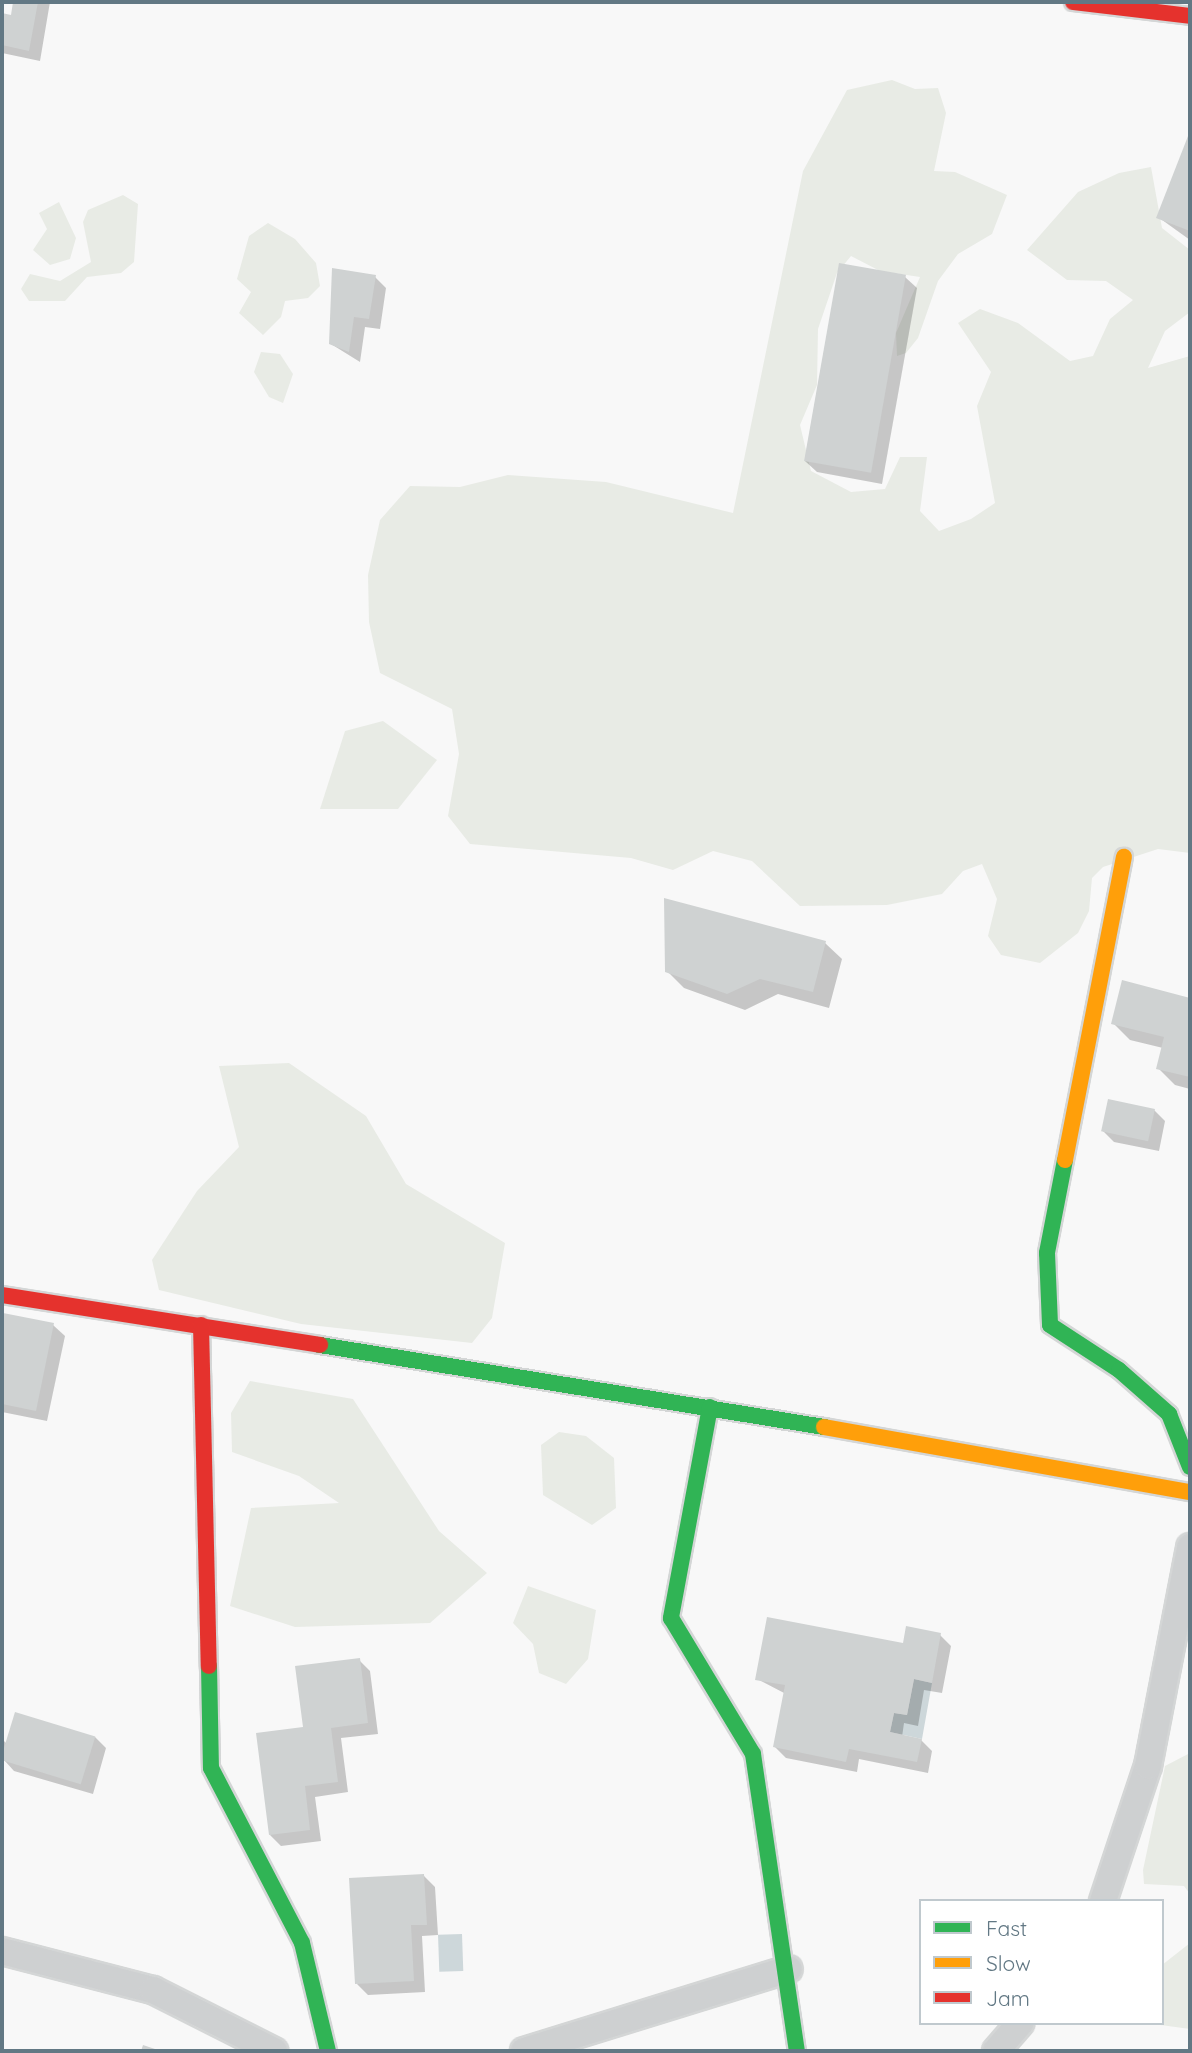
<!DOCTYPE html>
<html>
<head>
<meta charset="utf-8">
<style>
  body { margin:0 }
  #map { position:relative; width:1192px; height:2053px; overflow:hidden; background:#f8f8f8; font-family:Quicksand,sans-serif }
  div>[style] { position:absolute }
  .green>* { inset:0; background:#e8ebe5 }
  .water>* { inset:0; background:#cdd7da; transform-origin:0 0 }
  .shadow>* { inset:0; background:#0003 }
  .building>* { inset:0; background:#cfd2d2; transform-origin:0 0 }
  .roads { filter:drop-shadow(2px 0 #d4d6d6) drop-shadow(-2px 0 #d4d6d6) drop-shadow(0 2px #d4d6d6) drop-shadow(0 -2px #d4d6d6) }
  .street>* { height:26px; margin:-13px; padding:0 13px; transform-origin:13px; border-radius:13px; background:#ced0d1 }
  .fast>* { height:16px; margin:-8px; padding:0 8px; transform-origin:8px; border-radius:8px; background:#30b455 }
  .slow>* { height:16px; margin:-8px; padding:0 8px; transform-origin:8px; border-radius:8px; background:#ff9f0a }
  .jam>* { height:16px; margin:-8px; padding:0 8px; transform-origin:8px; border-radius:8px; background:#e5322d }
  span { translate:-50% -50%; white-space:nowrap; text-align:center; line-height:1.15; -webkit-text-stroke:7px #fff; paint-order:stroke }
  .frame { position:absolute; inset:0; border:4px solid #627884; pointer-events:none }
  .legend { position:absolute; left:919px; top:1899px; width:245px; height:126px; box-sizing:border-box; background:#fff; border:2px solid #c0c9ce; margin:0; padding:9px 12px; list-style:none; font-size:21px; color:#627884 }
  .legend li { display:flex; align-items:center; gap:14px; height:35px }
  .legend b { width:35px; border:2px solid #c0c9ce }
</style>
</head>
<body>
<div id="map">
  <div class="green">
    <i style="clip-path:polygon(892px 80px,915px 89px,938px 88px,946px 113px,934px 171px,955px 172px,1007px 195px,992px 234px,958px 254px,938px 281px,918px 338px,906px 353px,897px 356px,896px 333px,920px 277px,880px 271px,851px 256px,837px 273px,818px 329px,817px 385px,800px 425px,811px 471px,851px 492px,885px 489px,900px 457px,927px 457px,920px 511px,939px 531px,971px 519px,995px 503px,977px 406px,991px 372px,958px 323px,980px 309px,1018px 323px,1070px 361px,1093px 356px,1110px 319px,1133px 300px,1106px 281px,1067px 280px,1027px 250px,1078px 192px,1119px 173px,1151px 167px,1162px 228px,1190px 250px,1190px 312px,1165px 331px,1148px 368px,1190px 356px,1190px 853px,1158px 849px,1103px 867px,1092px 878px,1089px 911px,1078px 933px,1040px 963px,1001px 955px,988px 936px,997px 899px,982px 864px,963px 871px,942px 894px,887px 905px,800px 906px,752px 861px,713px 851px,673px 870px,631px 858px,470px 844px,448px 816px,459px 754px,452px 709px,380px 673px,369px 622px,368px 575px,380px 520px,410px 486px,460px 487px,508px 475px,606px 482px,733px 513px,803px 171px,847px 90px)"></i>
    <i style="clip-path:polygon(123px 195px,138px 204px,134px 262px,121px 273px,87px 277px,65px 301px,29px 301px,21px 289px,30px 274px,60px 281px,91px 262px,83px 222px,88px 210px)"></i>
    <i style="clip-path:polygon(59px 202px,76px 238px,70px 259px,50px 265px,33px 250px,47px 229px,39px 213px)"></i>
    <i style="clip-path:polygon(268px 223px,295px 239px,316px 263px,320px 286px,308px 298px,285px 301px,281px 317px,263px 335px,239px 313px,251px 292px,237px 279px,249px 236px)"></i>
    <i style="clip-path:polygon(261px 352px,280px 354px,293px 374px,283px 403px,269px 397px,254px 372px)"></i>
    <i style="clip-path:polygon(383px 721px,437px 760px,398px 809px,320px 809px,345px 731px)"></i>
    <i style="clip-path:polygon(289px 1063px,366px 1116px,406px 1184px,505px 1243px,492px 1318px,472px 1343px,301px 1324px,159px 1290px,152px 1260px,197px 1191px,239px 1147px,219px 1066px)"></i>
    <i style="clip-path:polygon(250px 1381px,353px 1399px,439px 1531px,487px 1573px,430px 1623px,295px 1627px,230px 1606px,251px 1508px,339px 1503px,299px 1476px,232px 1452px,231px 1413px)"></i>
    <i style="clip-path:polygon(559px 1432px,586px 1436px,614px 1458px,616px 1508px,592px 1525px,543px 1495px,541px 1445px)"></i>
    <i style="clip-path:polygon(528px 1586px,596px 1610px,588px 1659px,566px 1684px,539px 1673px,533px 1644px,513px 1623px)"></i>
    <i style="clip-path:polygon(1190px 1753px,1190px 1894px,1184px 1886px,1144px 1884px,1143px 1870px,1165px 1766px)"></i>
    <i style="clip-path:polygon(1190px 1943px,1190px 2029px,1146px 2023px,1162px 2023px,1162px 1965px)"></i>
  </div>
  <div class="water">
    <i style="clip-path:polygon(914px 1679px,932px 1683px,922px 1739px,890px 1732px,894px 1713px,907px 1715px)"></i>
    <i style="left:462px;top:1934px;width:37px;height:24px;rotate:88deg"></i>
  </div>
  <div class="shadow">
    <i style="clip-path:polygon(15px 2px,50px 2px,40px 61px,2px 53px,2px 15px,12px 17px)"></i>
    <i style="clip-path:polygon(1190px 136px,1190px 240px,1158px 217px)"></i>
    <i style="clip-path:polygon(375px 277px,386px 288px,380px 329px,365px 327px,360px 362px,331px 344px)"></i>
    <i style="clip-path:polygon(905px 277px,917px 288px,882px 484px,817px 472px,805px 461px)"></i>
    <i style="clip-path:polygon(825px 943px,842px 959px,829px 1008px,778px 994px,745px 1010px,684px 988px,667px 971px)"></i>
    <i style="clip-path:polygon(1124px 982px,1190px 1000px,1190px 1089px,1175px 1085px,1158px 1068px,1163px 1048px,1130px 1040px,1113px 1023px)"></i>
    <i style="clip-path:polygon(1154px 1110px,1165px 1121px,1159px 1151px,1114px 1142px,1103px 1131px)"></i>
    <i style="clip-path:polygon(5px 1315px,53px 1325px,65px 1336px,47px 1421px,2px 1412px)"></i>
    <i style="clip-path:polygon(940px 1635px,951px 1646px,942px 1693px,924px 1690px,918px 1726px,904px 1723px,902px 1737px,921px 1740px,932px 1751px,928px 1773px,859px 1759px,857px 1772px,786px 1758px,775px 1747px,786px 1694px,757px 1679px)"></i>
    <i style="clip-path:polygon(359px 1660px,370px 1671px,378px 1734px,341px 1738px,348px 1792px,315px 1797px,321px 1841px,281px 1846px,270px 1835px,305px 1729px)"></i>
    <i style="clip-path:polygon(95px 1737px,106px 1748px,93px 1794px,14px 1771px,4px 1760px,2px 1776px,2px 1739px,8px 1745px)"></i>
    <i style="clip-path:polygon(424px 1876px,435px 1887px,438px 1935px,422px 1936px,425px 1992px,368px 1995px,357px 1984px)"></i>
  </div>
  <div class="building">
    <i style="clip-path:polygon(13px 2px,38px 2px,29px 51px,2px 45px,2px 13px,11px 15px)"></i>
    <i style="clip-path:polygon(1190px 131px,1190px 231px,1156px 218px)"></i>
    <i style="left:839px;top:263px;width:68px;height:201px;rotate:10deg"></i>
    <i style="clip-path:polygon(332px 268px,376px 275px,369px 319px,354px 317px,349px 352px,329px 344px)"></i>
    <i style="clip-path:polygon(664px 898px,826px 941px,813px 992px,760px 979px,727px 994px,665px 972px)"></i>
    <i style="clip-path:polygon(1122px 980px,1190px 998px,1190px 1077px,1156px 1069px,1164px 1037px,1111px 1024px)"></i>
    <i style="left:1108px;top:1099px;width:48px;height:33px;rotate:12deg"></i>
    <i style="clip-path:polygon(3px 1313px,54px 1323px,36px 1411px,2px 1404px)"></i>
    <i style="clip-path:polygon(767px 1617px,903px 1643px,906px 1626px,941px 1633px,932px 1683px,914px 1679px,907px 1715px,894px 1713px,890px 1732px,922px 1739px,917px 1762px,849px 1749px,846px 1762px,773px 1747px,785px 1685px,755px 1680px)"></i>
    <i style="clip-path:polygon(360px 1658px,368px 1723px,331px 1728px,338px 1782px,305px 1786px,310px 1830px,269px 1835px,256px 1733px,303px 1727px,295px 1666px)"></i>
    <i style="left:15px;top:1712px;width:84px;height:50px;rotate:17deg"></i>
    <i style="clip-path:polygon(424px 1874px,427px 1925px,411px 1925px,414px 1981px,355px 1984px,349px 1878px)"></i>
    <i style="clip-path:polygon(143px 2045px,161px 2051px,141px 2051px)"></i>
  </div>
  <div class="roads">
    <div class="street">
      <i style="left:1103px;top:1901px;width:142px;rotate:-71.6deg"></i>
      <i style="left:1148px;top:1766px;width:223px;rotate:-79.1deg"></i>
      <i style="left:2px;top:1951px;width:156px;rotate:14.5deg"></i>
      <i style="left:153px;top:1990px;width:136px;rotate:26.8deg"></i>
      <i style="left:524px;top:2051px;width:277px;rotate:-17.2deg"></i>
      <i style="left:996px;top:2051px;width:37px;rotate:-49deg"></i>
    </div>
    <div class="fast">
      <i style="left:1065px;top:1160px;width:95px;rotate:101deg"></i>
      <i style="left:1047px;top:1253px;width:72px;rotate:87.6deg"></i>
      <i style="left:1050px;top:1325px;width:82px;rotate:33.1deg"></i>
      <i style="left:1119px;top:1370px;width:67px;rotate:41.3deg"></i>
      <i style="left:1169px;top:1414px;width:57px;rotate:68.4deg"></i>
      <i style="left:320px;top:1345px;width:511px;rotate:9.24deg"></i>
      <i style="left:710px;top:1407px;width:215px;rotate:100.5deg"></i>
      <i style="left:671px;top:1618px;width:159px;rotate:58.9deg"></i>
      <i style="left:753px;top:1754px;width:300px;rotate:81.6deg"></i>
      <i style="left:209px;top:1666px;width:102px;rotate:88.9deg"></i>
      <i style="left:211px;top:1768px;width:197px;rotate:62.5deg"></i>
      <i style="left:302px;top:1943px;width:111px;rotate:76.5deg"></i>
    </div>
    <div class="slow">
      <i style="left:1065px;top:1160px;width:309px;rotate:-79deg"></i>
      <i style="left:824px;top:1427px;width:372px;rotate:10.1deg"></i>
    </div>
    <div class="jam">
      <i style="left:1073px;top:2px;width:118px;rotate:6.8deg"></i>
      <i style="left:2px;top:1295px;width:322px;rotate:8.9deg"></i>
      <i style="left:201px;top:1325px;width:341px;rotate:88.7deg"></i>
    </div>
  </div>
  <div class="frame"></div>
  <ul class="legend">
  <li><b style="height:9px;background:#30b455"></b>Fast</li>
  <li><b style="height:9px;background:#ff9f0a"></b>Slow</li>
  <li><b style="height:9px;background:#e5322d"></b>Jam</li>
  </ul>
</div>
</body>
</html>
